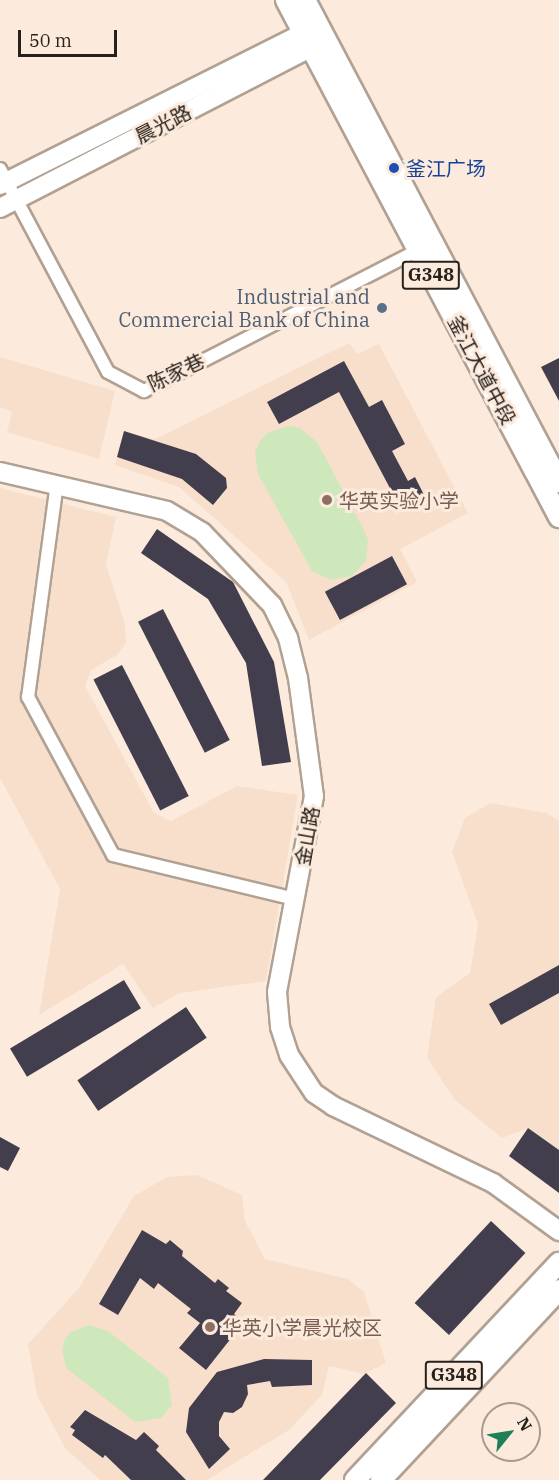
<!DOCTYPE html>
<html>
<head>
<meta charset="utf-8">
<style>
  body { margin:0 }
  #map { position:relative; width:559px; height:1480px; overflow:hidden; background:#fcebdc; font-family:"IBM Plex Serif","Noto Sans SC",serif }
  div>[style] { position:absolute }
  .built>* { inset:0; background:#f7dfcc }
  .green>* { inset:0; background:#cee8bb }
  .building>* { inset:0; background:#433e4e; transform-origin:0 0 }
  .roads { filter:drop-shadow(2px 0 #b1a193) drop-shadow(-2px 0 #b1a193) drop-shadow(0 2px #b1a193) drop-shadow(0 -2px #b1a193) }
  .street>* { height:12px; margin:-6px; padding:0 6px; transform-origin:6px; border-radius:6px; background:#fff }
  .secondary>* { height:18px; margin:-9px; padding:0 9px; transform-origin:9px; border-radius:9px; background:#fff }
  .primary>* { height:20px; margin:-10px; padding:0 10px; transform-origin:10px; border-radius:10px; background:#fff }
  .dots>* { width:16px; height:16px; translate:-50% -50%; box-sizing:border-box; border:3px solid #fcebdc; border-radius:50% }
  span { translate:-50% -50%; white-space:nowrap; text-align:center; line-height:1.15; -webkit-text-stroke:6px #fcebdc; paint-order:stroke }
  .shield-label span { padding:2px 4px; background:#fcebdc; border:2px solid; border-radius:4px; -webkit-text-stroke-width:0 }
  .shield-label { font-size:18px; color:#27211c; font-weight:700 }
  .street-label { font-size:20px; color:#27211c }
  .transit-label { font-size:20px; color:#164399 }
  .left { translate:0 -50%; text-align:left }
  .service-label { font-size:20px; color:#4e5e75 }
  .right { translate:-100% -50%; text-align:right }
  .education-label { font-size:20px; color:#785e54 }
  .north { position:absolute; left:481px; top:1402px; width:60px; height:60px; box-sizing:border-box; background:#fcebdc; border:2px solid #a79a8f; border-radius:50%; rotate:60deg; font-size:16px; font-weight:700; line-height:24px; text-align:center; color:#27211c }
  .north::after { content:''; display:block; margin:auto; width:21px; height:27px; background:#1e7f58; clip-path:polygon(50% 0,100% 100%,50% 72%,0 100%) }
  .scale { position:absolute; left:18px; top:30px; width:99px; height:27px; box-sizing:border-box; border:3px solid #27211c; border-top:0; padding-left:8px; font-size:18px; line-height:21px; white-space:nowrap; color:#27211c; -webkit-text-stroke:4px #fcebdc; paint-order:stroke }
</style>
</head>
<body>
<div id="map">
  <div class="built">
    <i style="clip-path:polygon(349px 343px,357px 354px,379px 344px,468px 513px,400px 549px,417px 582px,309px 640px,286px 582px,179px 487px,115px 465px,124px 431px,155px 439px)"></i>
    <i style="clip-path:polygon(0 357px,115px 391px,99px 459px,7px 432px,12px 412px,0 407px)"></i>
    <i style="clip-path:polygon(0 488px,116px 517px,106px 564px,125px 624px,126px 643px,117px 655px,91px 670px,85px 686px,154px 813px,171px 821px,237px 786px,298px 795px,266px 981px,180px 993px,153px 1008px,123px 964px,39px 1015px,60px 889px,0 778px)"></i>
    <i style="clip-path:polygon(490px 803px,547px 813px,559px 821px,559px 1150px,528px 1128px,502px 1138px,455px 1100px,427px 1058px,436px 997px,470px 973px,478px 924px,452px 852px,465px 818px)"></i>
    <i style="clip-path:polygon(197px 1175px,242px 1195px,245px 1221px,265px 1259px,348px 1279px,364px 1292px,386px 1363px,364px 1374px,329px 1366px,322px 1395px,289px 1430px,207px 1480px,100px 1480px,65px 1448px,37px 1395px,28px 1344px,79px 1288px,134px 1196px,167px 1177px)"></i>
  </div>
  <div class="green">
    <i style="clip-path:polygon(288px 426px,300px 428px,317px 442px,364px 530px,368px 540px,366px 561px,352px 576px,331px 580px,312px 571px,258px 474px,255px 452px,260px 441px,267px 433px)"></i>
    <i style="clip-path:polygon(89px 1325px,108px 1331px,168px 1378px,172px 1405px,161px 1418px,135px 1422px,66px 1368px,62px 1349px,65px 1339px,71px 1332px)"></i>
  </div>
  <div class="building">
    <i style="clip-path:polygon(559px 358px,559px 401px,541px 367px)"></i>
    <i style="clip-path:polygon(344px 361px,369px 407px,382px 400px,405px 444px,392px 451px,408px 481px,415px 477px,425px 497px,401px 509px,339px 392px,279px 424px,267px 402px)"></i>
    <i style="clip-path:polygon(124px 431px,196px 454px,226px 478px,227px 488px,213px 505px,182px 479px,117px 457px)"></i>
    <i style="clip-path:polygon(157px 529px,233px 582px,274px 662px,291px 762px,262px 766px,246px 663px,208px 599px,141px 553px)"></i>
    <i style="left:392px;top:556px;width:32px;height:76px;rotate:62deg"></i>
    <i style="left:163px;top:609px;width:147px;height:28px;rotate:63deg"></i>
    <i style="left:122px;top:665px;width:147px;height:32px;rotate:63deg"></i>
    <i style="clip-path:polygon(559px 965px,559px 993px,501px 1025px,489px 1004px)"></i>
    <i style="left:124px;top:980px;width:33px;height:133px;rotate:59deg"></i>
    <i style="left:186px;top:1007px;width:37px;height:131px;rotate:56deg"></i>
    <i style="clip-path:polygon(528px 1128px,559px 1150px,559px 1193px,509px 1156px)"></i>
    <i style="clip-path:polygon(0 1137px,20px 1148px,8px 1171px,0 1167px)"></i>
    <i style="left:491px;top:1221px;width:47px;height:112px;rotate:43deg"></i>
    <i style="clip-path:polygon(142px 1230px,166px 1244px,170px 1240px,183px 1251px,182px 1256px,215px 1283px,218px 1279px,229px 1288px,226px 1291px,242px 1303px,234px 1314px,240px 1319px,232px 1329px,236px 1332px,206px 1370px,179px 1348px,200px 1323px,187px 1313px,191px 1309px,158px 1283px,154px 1289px,140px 1278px,118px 1315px,99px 1304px)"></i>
    <i style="clip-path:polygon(264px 1359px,312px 1360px,312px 1385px,272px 1387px,270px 1381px,247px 1385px,248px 1394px,242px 1407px,233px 1413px,224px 1412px,219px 1422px,219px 1436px,230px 1449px,209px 1469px,186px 1432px,189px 1408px,217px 1372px)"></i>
    <i style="clip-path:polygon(366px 1373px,396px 1403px,320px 1480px,263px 1480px)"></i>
    <i style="clip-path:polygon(85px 1410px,136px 1440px,144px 1432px,159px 1446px,156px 1450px,186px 1480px,131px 1480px,105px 1455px,103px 1458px,72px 1435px,75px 1430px,70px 1427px)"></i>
  </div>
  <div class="roads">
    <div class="street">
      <i style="left:0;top:169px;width:230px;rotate:62deg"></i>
      <i style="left:108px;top:372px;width:41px;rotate:27.8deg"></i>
      <i style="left:144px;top:391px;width:308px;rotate:-27.2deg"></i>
      <i style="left:57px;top:483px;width:216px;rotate:97.7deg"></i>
      <i style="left:28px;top:697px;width:179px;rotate:61.7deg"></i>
      <i style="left:113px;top:855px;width:187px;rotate:13.6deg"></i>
    </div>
    <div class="secondary">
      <i style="left:0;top:185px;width:355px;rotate:-26.6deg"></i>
      <i style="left:0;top:208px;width:365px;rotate:-27.3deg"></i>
      <i style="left:0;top:472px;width:171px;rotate:13.1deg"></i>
      <i style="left:167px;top:511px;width:41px;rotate:31deg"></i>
      <i style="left:202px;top:532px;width:101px;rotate:46.2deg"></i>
      <i style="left:272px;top:605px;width:37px;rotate:64deg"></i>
      <i style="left:288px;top:638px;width:41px;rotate:76deg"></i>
      <i style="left:298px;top:678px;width:119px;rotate:82.3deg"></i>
      <i style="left:314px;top:796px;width:199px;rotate:100.7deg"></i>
      <i style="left:277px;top:992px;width:35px;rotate:85deg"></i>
      <i style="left:280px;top:1027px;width:29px;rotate:72deg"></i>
      <i style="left:289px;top:1055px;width:45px;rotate:56.7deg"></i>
      <i style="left:314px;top:1093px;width:23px;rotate:34deg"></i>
      <i style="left:333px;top:1106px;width:178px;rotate:25.7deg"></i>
      <i style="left:493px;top:1183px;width:82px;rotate:36deg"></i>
    </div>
    <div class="primary">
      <i style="left:286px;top:0;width:585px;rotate:62.16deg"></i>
      <i style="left:305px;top:0;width:545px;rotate:62.21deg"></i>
      <i style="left:355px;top:1480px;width:298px;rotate:-46.8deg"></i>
      <i style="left:381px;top:1480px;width:260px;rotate:-46.9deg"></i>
    </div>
  </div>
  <div class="dots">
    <i style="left:394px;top:168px;background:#1a4fb4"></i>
    <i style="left:382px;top:308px;background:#5c6f8a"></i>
    <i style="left:327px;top:500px;background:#8d6e63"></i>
    <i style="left:210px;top:1327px;background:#8d6e63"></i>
  </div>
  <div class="shield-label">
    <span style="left:431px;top:275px">G348</span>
    <span style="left:454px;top:1375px">G348</span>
  </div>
  <div class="street-label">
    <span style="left:163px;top:124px;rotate:-27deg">晨光路</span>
    <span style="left:482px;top:370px;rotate:62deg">釜江大道中段</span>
    <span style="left:176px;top:372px;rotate:-25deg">陈家巷</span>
    <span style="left:307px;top:836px;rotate:-80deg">金山路</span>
  </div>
  <div class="transit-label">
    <span class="left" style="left:406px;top:168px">釜江广场</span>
  </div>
  <div class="service-label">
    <span class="right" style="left:370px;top:308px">Industrial and<br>Commercial Bank of China</span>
  </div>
  <div class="education-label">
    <span class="left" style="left:339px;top:500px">华英实验小学</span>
    <span class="left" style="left:222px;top:1327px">华英小学晨光校区</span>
  </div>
  <div class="north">N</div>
  <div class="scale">50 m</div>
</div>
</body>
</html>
